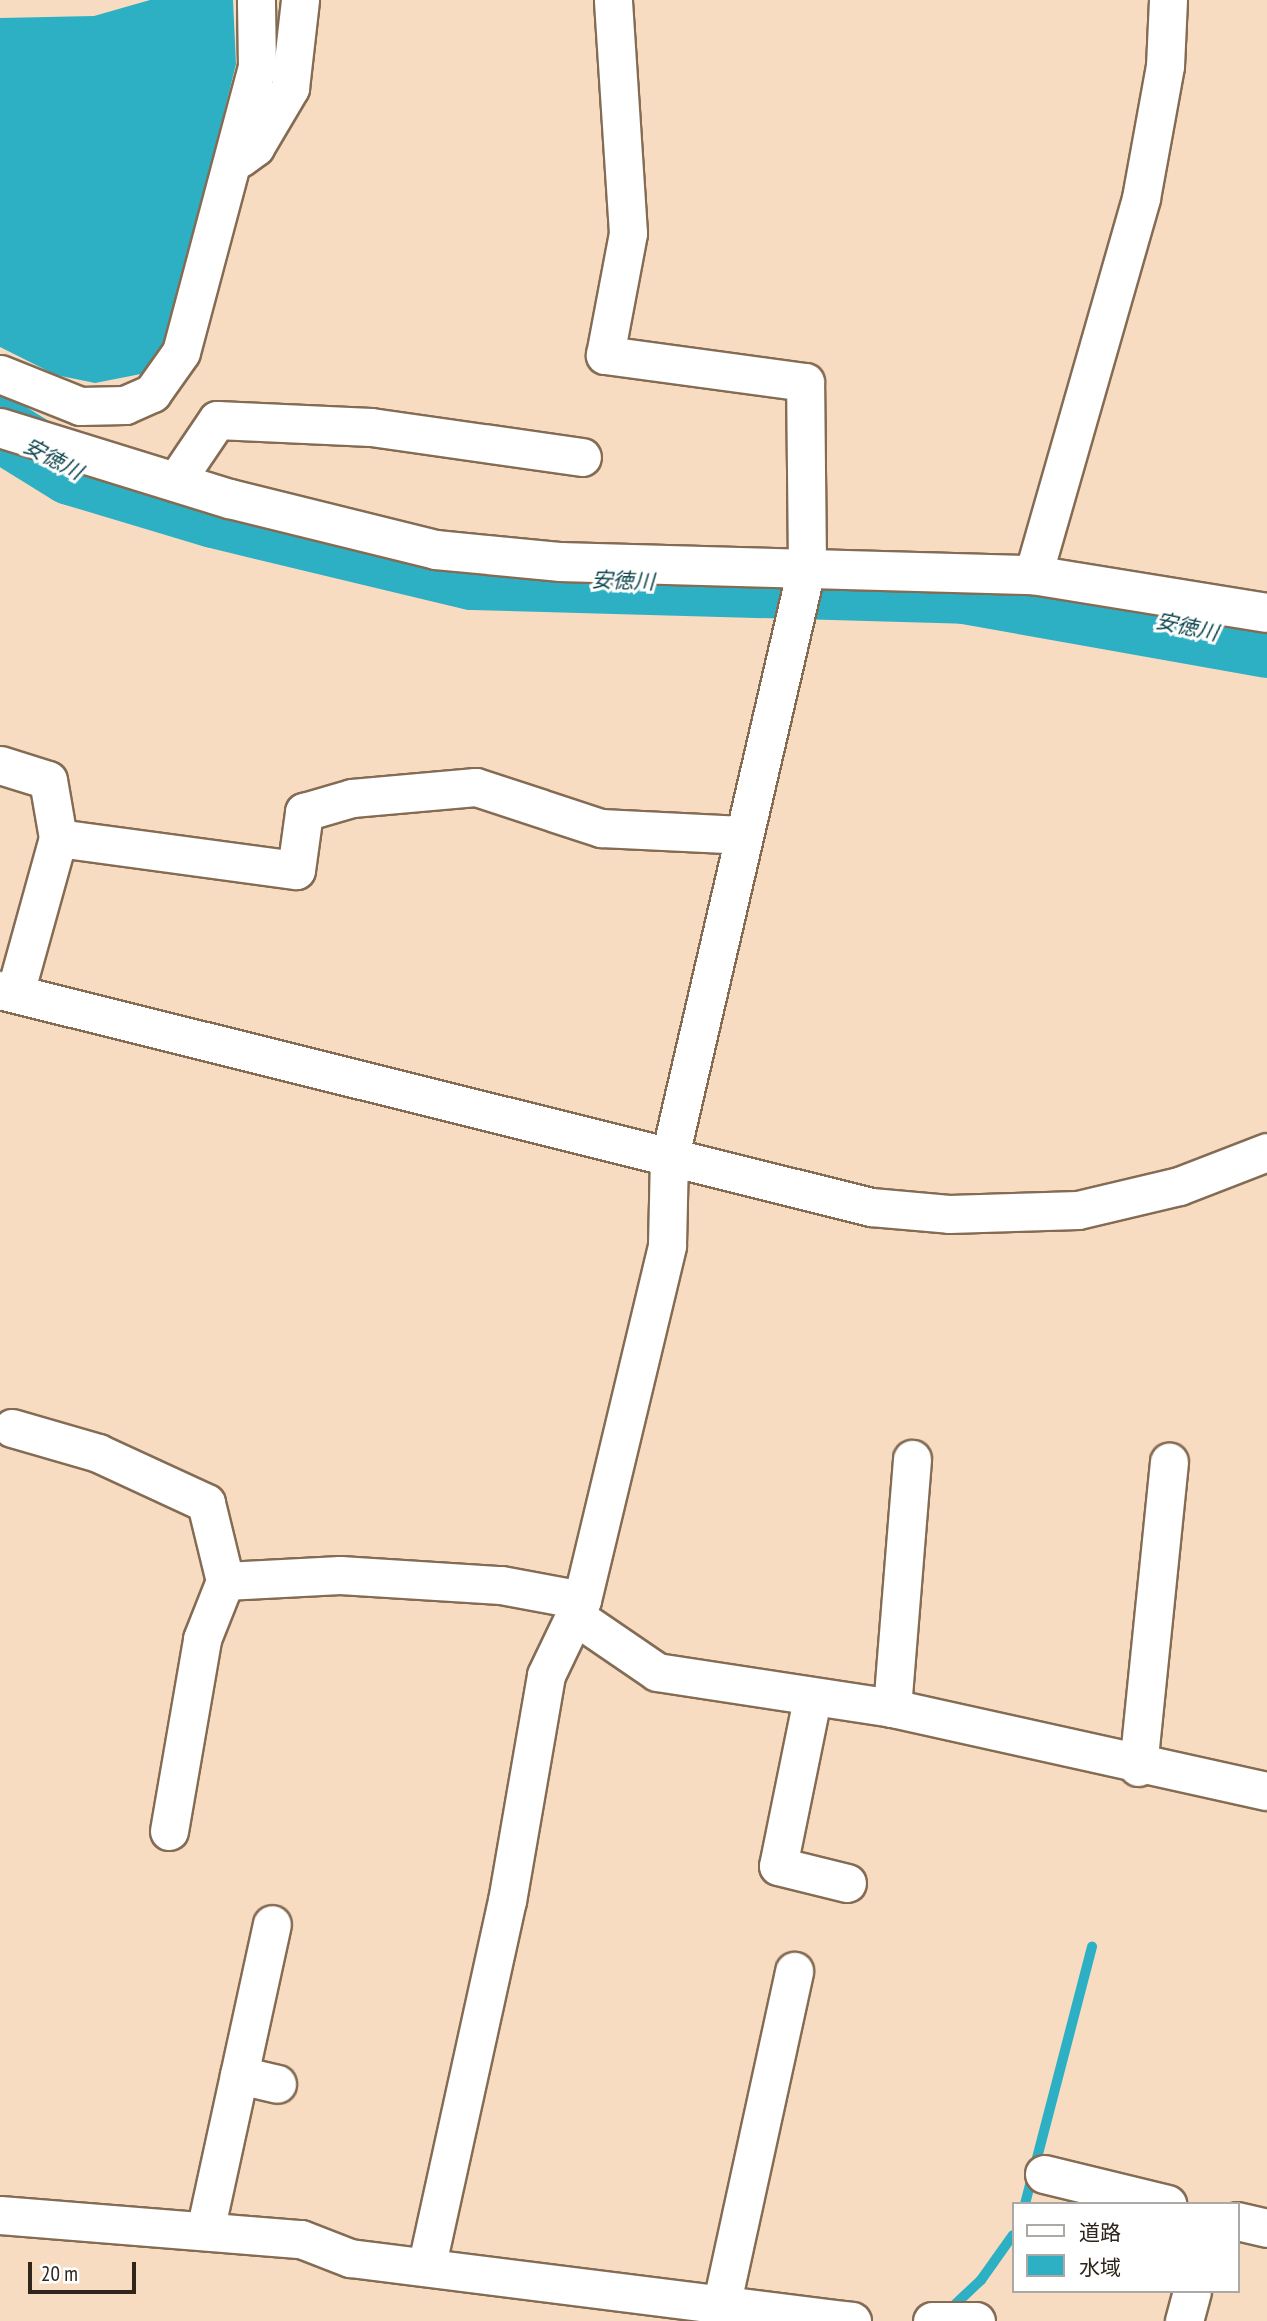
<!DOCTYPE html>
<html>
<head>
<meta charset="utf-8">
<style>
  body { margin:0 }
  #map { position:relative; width:1267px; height:2321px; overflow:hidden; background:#f8dcc2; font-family:"PT Sans Narrow","Noto Sans JP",sans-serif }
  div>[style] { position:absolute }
  .water>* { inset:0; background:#2db0c3 }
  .stream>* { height:10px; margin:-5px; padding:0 5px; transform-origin:5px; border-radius:5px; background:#2db0c3 }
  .river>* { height:65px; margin:-32.5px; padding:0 32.5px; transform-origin:32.5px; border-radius:32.5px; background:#2db0c3 }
  .roads { filter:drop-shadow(2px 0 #846c54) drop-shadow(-2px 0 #846c54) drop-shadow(0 2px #846c54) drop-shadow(0 -2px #846c54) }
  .minor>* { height:37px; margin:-18.5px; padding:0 18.5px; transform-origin:18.5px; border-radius:18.5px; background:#fff }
  .tertiary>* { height:38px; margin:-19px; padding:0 19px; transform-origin:19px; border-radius:19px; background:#fff }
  span { translate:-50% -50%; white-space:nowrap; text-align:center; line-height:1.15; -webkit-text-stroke:6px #fff; paint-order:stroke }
  .water-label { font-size:21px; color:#0a434b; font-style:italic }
  .legend { position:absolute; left:1012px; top:2202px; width:228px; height:91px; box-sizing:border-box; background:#fff; border:2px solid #aca8a4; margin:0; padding:9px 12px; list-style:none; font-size:21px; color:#2f251b }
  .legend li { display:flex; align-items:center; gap:14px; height:35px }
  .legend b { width:35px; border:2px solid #aca8a4 }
  .scale { position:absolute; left:28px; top:2262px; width:108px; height:32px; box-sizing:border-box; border:4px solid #2f251b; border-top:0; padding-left:9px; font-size:21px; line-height:24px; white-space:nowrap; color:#2f251b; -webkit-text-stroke:5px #fff; paint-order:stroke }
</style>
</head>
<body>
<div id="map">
  <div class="water">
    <i style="clip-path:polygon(150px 0,233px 0,236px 64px,166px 351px,146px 373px,95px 383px,56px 375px,0 347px,0 18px,94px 16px)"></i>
  </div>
  <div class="stream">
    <i style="left:1025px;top:2204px;width:266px;rotate:-75.4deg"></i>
    <i style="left:947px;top:2312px;width:47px;rotate:-43.3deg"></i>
    <i style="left:981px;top:2280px;width:55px;rotate:-54.6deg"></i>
  </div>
  <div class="river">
    <i style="left:0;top:429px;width:82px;rotate:31.6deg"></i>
    <i style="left:70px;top:472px;width:149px;rotate:16.7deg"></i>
    <i style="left:213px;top:515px;width:266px;rotate:13.5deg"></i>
    <i style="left:472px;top:577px;width:492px;rotate:1.6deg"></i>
    <i style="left:964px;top:591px;width:308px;rotate:10.1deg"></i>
  </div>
  <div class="roads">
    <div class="minor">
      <i style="left:240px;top:158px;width:19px;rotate:-36deg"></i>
      <i style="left:255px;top:147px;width:69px;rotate:-59.3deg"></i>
      <i style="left:290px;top:88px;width:89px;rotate:-83.5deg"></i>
      <i style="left:0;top:374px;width:86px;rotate:21.8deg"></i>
      <i style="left:80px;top:406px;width:45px;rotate:-1.3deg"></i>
      <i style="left:125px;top:405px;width:30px;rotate:-24deg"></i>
      <i style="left:152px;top:393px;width:50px;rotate:-54.7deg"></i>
      <i style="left:181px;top:352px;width:295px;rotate:-75.1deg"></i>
      <i style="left:257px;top:67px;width:67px;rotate:-90.9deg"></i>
      <i style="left:175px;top:482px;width:75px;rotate:-55.9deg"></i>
      <i style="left:217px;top:420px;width:154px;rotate:2.6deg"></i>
      <i style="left:371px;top:427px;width:213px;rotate:8.1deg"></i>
      <i style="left:1033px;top:575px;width:392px;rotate:-74deg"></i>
      <i style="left:1141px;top:198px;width:134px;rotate:-79.7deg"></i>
      <i style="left:1165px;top:66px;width:66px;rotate:-87.4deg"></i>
      <i style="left:0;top:765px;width:50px;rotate:17.4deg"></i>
      <i style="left:48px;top:780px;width:59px;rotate:80.2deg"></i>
      <i style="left:58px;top:838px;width:161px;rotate:105.5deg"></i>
      <i style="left:58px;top:838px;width:240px;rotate:7.7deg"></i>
      <i style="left:296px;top:870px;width:59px;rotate:-82.1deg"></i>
      <i style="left:304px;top:812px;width:50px;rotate:-16.3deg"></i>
      <i style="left:352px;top:798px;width:124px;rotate:-5.1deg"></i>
      <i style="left:476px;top:787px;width:132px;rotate:18.2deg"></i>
      <i style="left:601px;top:828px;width:141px;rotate:2.8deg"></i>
      <i style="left:0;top:990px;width:898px;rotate:13.99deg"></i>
      <i style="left:871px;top:1207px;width:78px;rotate:5.1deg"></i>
      <i style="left:949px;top:1214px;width:129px;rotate:-1.8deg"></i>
      <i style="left:1078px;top:1210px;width:104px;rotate:-13.4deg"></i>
      <i style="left:1179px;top:1186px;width:94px;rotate:-21.1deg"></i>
      <i style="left:12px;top:1428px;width:90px;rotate:16.2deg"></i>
      <i style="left:98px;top:1453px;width:119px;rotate:24.8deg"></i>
      <i style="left:206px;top:1503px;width:80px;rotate:76.3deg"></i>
      <i style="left:575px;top:1616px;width:99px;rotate:34.3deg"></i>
      <i style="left:657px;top:1672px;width:238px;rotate:8.7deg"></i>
      <i style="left:892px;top:1708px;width:384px;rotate:12.5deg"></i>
      <i style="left:812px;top:1699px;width:170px;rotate:101.5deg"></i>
      <i style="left:778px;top:1866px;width:71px;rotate:13.8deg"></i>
      <i style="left:892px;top:1708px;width:250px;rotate:-85.4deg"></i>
      <i style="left:1138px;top:1767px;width:307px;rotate:-84.2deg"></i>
      <i style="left:169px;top:1831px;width:195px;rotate:-80.2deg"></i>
      <i style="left:202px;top:1639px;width:62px;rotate:-68.4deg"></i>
      <i style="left:225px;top:1581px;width:115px;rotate:-3deg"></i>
      <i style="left:340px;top:1575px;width:161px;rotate:3.6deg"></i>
      <i style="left:501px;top:1585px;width:82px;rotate:10.5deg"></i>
      <i style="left:239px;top:2075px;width:39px;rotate:13deg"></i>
      <i style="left:1044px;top:2174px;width:127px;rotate:13.7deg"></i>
      <i style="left:0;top:2215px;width:302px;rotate:4.6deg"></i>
      <i style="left:301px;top:2239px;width:53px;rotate:21.2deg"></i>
      <i style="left:350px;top:2258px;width:506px;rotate:7.15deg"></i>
      <i style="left:1237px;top:2221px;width:31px;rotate:13deg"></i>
      <i style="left:205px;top:2231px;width:314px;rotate:-77.7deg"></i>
      <i style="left:427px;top:2264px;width:372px;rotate:-77.6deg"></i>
      <i style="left:507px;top:1901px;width:229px;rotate:-80.2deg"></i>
      <i style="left:546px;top:1675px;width:83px;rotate:-64.4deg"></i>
      <i style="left:582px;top:1600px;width:365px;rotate:-76.5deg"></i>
      <i style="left:667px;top:1245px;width:85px;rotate:-88.7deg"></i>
      <i style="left:669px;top:1160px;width:611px;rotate:-76.94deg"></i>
      <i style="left:807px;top:565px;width:183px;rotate:-90.6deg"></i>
      <i style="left:805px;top:382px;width:202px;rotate:-172.3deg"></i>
      <i style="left:605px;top:355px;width:124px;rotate:-79.3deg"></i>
      <i style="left:628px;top:233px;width:233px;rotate:-93.7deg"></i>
      <i style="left:722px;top:2302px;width:339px;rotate:-77.7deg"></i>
      <i style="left:932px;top:2321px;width:44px"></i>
      <i style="left:1184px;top:2321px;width:31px;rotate:-75deg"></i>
    </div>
    <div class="tertiary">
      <i style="left:0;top:428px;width:241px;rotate:17.2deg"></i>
      <i style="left:230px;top:499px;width:212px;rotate:13.9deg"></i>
      <i style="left:436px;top:550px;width:126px;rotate:5.5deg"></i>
      <i style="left:561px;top:562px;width:472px;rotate:1.6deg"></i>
      <i style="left:1033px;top:575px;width:237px;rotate:9.2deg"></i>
    </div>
  </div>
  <div class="water-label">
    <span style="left:53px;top:459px;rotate:28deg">安徳川</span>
    <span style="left:623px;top:581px;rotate:2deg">安徳川</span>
    <span style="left:1187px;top:627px;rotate:12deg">安徳川</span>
  </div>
  <ul class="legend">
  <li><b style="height:9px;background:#fff"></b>道路</li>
  <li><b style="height:19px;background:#2db0c3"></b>水域</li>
  </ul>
  <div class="scale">20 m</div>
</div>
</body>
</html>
